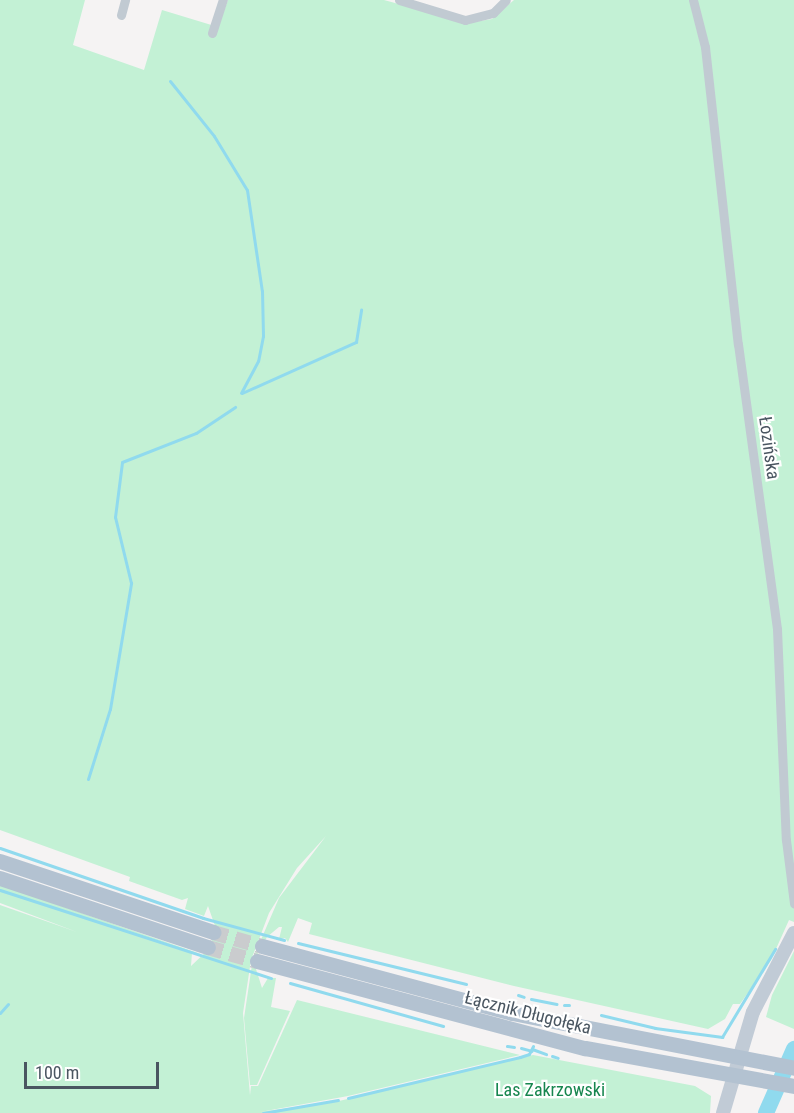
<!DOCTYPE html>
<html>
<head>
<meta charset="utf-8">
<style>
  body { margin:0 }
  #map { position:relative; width:794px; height:1113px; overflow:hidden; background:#f5f3f3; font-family:"Roboto Condensed",sans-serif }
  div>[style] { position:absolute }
  .green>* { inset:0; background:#c3f1d5 }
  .stream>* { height:3px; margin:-1.5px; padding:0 1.5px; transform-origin:1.5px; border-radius:1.5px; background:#90daee }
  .river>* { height:16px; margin:-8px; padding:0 8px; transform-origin:8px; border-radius:8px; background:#90daee }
  .primary-tunnel>* { height:15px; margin-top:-7.5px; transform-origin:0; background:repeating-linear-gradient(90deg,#caccce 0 15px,transparent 0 23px) }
  .street>* { height:9px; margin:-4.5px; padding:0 4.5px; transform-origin:4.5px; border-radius:4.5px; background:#c1cad2 }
  .secondary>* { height:14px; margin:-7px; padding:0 7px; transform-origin:7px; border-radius:7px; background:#c1cbd6 }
  .primary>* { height:15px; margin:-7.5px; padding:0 7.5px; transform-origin:7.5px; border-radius:7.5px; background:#b3c2d1 }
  span { translate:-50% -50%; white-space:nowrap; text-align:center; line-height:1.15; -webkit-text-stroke:4.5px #fff; paint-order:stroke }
  .street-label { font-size:18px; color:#4a5661 }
  .park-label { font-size:18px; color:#17864f }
  .scale { position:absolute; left:24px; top:1062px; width:135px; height:27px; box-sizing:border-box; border:3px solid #4a5661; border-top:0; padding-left:8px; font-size:18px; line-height:21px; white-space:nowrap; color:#4a5661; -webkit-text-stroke:4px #fff; paint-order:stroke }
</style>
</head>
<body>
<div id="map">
  <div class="green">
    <i style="clip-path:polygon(0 0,85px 0,73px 45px,144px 70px,162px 10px,218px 27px,228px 0,384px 0,468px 23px,492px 19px,514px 0,794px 0,794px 922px,789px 920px,771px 960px,740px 1004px,733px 1004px,725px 1019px,708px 1029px,514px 986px,309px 934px,312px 923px,298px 918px,288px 942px,285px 938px,279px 939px,282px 927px,279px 927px,267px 937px,257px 955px,256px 969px,262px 988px,268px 978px,276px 978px,271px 1007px,290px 1011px,257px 1085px,250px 1085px,244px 1018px,253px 958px,279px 898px,326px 836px,297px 868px,269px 913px,251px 960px,243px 1013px,250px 1095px,251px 1086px,258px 1086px,297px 1000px,520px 1055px,348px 1096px,260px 1112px,339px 1101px,533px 1055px,695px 1086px,711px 1096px,710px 1113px,0 1113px,0 905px,77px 932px,0 903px,0 885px,201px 954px,192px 953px,191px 966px,210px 948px,215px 926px,208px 906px,204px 916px,185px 909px,188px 898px,182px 900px,129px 881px,130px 877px,0 830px)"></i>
    <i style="clip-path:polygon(794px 951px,794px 1029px,766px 1017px,772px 995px)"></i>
  </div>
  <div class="stream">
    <i style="left:170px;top:81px;width:70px;rotate:51.3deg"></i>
    <i style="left:214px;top:136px;width:63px;rotate:58.6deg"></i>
    <i style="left:247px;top:190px;width:102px;rotate:81.6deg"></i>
    <i style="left:262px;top:291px;width:45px;rotate:88.7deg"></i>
    <i style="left:263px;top:336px;width:25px;rotate:101deg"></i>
    <i style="left:258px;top:361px;width:36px;rotate:118deg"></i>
    <i style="left:242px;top:393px;width:125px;rotate:-24.1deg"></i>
    <i style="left:356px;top:342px;width:33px;rotate:-81deg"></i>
    <i style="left:88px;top:779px;width:73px;rotate:-72.6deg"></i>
    <i style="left:110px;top:709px;width:128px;rotate:-80.5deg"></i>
    <i style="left:131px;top:583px;width:68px;rotate:-103.6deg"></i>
    <i style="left:115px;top:517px;width:55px;rotate:-82.7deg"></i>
    <i style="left:122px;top:462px;width:79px;rotate:-21.4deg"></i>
    <i style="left:196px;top:433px;width:47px;rotate:-33.7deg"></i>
    <i style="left:0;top:848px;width:215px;rotate:19deg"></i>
    <i style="left:203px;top:918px;width:84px;rotate:15.2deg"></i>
    <i style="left:0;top:890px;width:285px;rotate:18deg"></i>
    <i style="left:298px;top:943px;width:173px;rotate:13.7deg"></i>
    <i style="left:290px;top:983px;width:159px;rotate:15.7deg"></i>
    <i style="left:518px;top:995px;width:6px;rotate:18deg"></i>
    <i style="left:531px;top:999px;width:26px;rotate:11deg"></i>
    <i style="left:564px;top:1005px;width:5px"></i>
    <i style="left:0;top:1013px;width:12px;rotate:-48deg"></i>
    <i style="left:601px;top:1015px;width:56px;rotate:13.5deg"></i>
    <i style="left:655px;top:1028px;width:68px;rotate:7.7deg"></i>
    <i style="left:722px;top:1037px;width:103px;rotate:-58.9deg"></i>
    <i style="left:507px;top:1046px;width:7px;rotate:8deg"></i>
    <i style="left:521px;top:1048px;width:11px;rotate:15deg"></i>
    <i style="left:532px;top:1049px;width:15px;rotate:20deg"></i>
    <i style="left:552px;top:1056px;width:6px;rotate:18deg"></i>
    <i style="left:348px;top:1098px;width:177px;rotate:-13.4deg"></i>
    <i style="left:520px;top:1057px;width:9px;rotate:-18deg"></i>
    <i style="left:529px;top:1054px;width:9px;rotate:-63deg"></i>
    <i style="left:263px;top:1113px;width:76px;rotate:-9.8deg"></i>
  </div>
  <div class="river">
    <i style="left:766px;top:1113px;width:70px;rotate:-66.4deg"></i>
  </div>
  <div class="primary-tunnel">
    <i style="left:213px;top:932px;width:51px;rotate:15.9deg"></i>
    <i style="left:208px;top:947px;width:51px;rotate:15.9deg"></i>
  </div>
  <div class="street">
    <i style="left:399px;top:0;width:69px;rotate:16.9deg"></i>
    <i style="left:465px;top:20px;width:29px;rotate:-14deg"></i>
    <i style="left:493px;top:13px;width:18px;rotate:-45deg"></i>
    <i style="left:693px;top:0;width:49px;rotate:75.7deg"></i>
    <i style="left:705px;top:47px;width:299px;rotate:83.7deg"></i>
    <i style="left:738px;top:344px;width:288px;rotate:82.2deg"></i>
    <i style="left:777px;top:629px;width:211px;rotate:87.6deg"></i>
    <i style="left:786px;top:840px;width:64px;rotate:82.8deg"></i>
    <i style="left:121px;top:15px;width:16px;rotate:-75deg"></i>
    <i style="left:212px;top:33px;width:35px;rotate:-72deg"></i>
  </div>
  <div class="secondary">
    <i style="left:723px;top:1113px;width:105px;rotate:-73.5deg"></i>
    <i style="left:753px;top:1012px;width:89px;rotate:-62.6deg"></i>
  </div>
  <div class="primary">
    <i style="left:0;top:861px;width:225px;rotate:18.4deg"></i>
    <i style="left:0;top:878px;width:219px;rotate:18.4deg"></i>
    <i style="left:262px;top:946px;width:259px;rotate:15deg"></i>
    <i style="left:512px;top:1013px;width:287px;rotate:11deg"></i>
    <i style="left:257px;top:961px;width:339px;rotate:14.9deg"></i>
    <i style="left:585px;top:1048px;width:212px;rotate:10.3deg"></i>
  </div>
  <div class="street-label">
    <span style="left:769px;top:448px;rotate:82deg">Łozińska</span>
    <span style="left:528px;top:1013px;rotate:14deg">Łącznik Długołęka</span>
  </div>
  <div class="park-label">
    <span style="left:550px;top:1090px">Las Zakrzowski</span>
  </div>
  <div class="scale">100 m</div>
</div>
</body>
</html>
